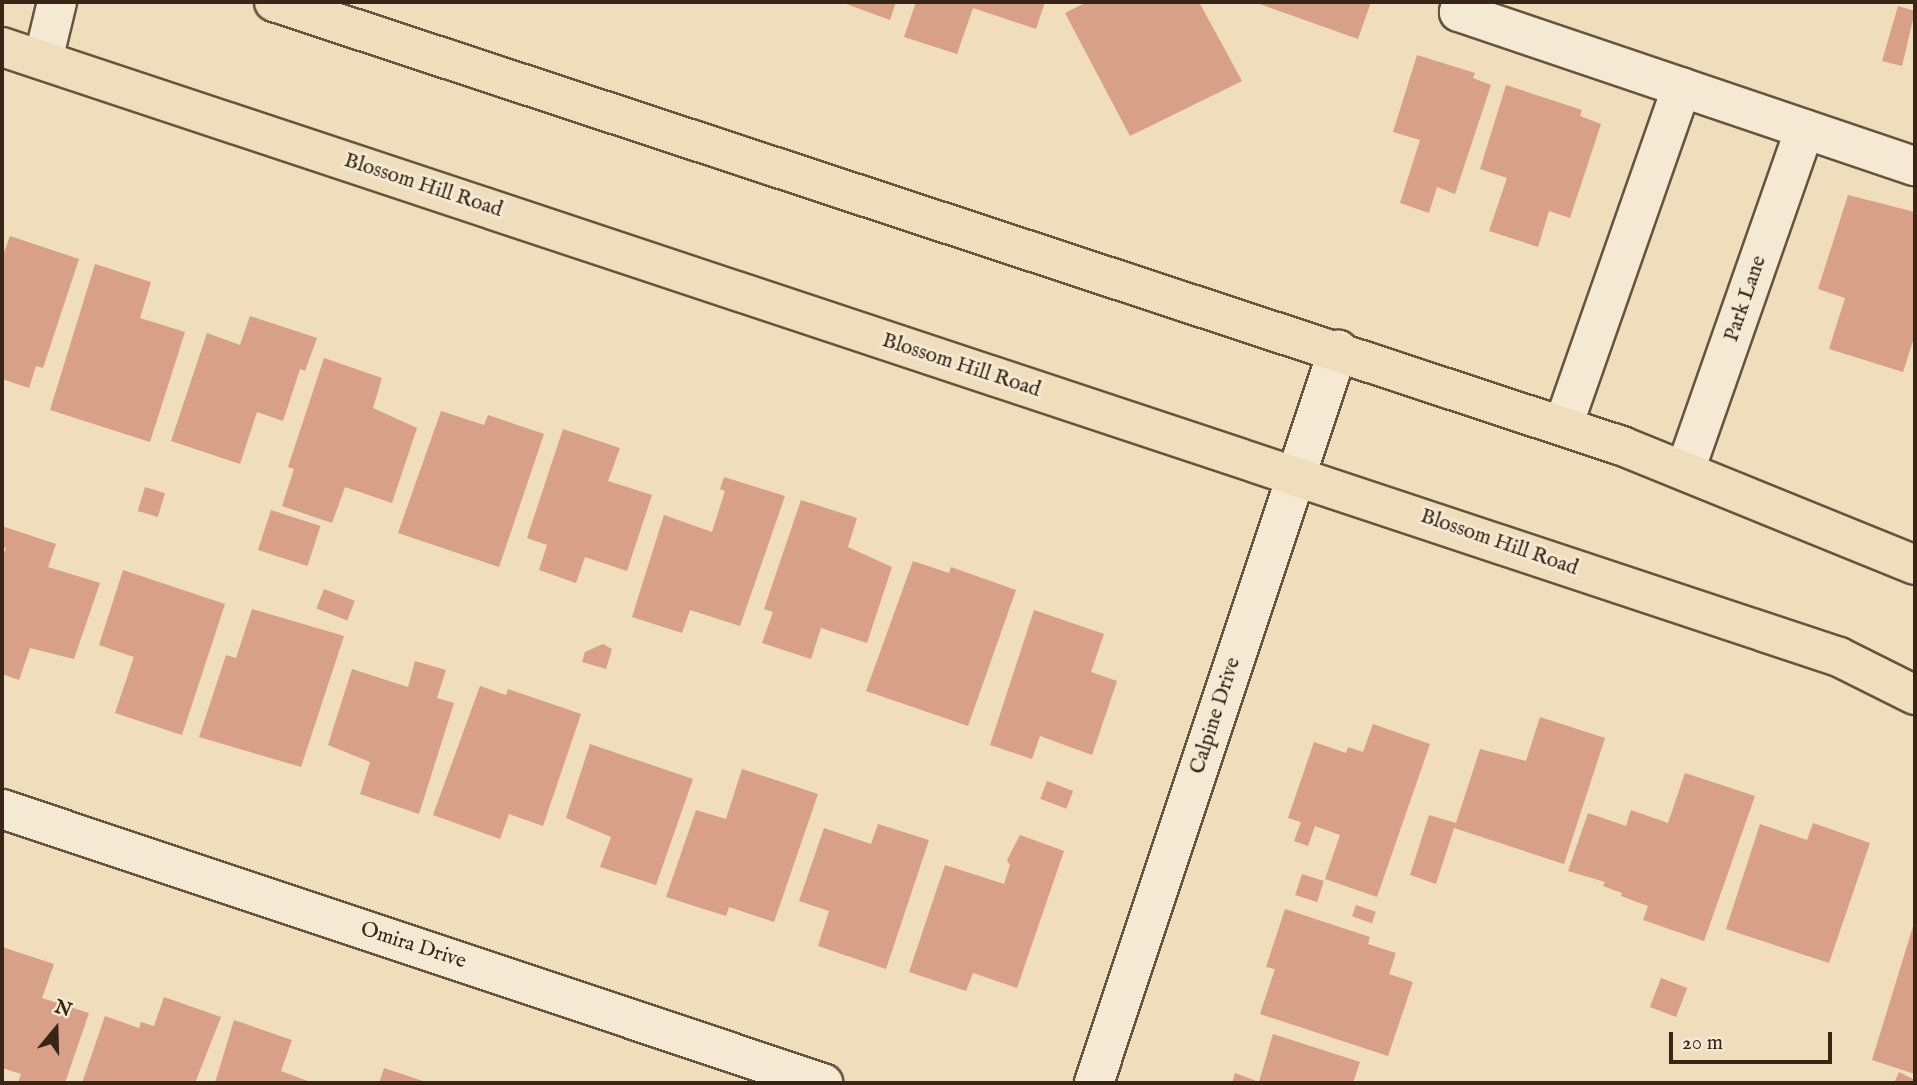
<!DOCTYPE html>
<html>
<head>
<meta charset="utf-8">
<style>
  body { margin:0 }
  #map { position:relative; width:1917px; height:1085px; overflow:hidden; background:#f0ddbb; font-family:"IM FELL English",serif }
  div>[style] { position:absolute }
  .building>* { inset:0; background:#d8a087; transform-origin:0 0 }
  .roads { filter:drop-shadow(2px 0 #65543e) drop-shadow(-2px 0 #65543e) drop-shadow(0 2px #65543e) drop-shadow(0 -2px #65543e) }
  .minor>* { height:38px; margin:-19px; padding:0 19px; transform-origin:19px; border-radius:19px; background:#f5e9d3 }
  .major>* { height:38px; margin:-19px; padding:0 19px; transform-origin:19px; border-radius:19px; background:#f0ddbb }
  span { translate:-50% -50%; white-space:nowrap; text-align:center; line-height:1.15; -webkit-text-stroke:6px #f5e9d3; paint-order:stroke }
  .street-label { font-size:21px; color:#372615 }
  .frame { position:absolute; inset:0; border:4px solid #372615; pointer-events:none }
  .north { position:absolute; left:21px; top:994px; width:70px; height:70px; -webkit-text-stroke:5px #f5e9d3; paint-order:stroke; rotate:19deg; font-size:19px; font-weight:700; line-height:28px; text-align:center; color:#372615 }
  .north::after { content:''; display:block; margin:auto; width:24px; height:32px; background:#372615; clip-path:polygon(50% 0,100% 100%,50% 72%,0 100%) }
  .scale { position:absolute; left:1669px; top:1032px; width:163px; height:32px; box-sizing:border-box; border:4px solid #372615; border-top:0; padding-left:9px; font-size:21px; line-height:24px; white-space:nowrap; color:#372615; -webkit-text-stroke:5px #f5e9d3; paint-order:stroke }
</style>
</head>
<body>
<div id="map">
  <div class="building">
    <i style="clip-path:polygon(841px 2px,896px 2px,890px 20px)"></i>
    <i style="clip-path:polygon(916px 2px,1045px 2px,1036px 29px,973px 8px,957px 54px,904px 37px)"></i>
    <i style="clip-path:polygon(1087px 2px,1199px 2px,1242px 81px,1130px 136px,1065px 13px)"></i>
    <i style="clip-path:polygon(1254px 2px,1371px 2px,1358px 39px)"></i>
    <i style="clip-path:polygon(1898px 6px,1915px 11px,1902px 66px,1882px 61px)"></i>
    <i style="clip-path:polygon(1417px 55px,1475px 73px,1473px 78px,1491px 85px,1455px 194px,1437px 187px,1429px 213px,1400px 203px,1420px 140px,1393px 132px)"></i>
    <i style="clip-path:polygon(1506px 85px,1582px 110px,1580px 116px,1601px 124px,1570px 218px,1549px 211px,1538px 247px,1489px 231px,1507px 178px,1480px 169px)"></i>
    <i style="clip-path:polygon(1848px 195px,1915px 212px,1915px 335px,1903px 372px,1829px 349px,1845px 298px,1818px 289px)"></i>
    <i style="clip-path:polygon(10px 236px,79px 259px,43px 368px,36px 366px,29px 388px,2px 379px,2px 258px)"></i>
    <i style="clip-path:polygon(95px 264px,151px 282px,140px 318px,185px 332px,150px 442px,50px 410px)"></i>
    <i style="clip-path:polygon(250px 316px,317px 338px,305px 371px,300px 369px,283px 421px,257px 412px,240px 464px,171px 441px,207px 333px,240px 345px)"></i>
    <i style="clip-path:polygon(324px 358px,382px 378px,373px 408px,417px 428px,392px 503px,345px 487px,332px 523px,282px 506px,294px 469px,288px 467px)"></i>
    <i style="clip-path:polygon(441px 411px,484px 425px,488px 415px,544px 434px,499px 567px,398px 533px)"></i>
    <i style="clip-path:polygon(563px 429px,620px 448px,608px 481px,652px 495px,627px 571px,585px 557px,576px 583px,539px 570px,547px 545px,527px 538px)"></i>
    <i style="clip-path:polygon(724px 477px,785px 496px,740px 626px,690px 610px,682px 633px,632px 617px,664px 515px,712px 532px,725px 491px,720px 489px)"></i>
    <i style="left:145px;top:487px;width:21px;height:25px;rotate:17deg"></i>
    <i style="clip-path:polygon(801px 500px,857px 518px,848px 547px,892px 567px,867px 643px,821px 628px,811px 659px,762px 643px,773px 612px,764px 609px)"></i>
    <i style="left:271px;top:510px;width:52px;height:42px;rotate:18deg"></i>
    <i style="clip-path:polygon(2px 526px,56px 544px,48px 567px,100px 583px,74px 659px,30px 648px,19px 680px,2px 674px,2px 557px,6px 548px,2px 547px)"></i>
    <i style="clip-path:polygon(913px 561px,949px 573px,951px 567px,1016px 590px,968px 726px,866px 691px)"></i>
    <i style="clip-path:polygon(123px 570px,225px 604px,182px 735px,115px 713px,134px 657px,99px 645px)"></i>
    <i style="left:324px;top:589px;width:33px;height:21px;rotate:21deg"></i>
    <i style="clip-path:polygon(252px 609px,344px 636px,301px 767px,199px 737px,226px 655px,236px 658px)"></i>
    <i style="clip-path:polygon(1034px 610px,1104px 634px,1091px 672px,1117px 681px,1092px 755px,1040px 736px,1032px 759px,990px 745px)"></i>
    <i style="clip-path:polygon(603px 644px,612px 649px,606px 669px,582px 662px,585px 652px)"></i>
    <i style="clip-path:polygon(415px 661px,446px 670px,437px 698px,454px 703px,419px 814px,360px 794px,370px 762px,328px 745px,352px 669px,408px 687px)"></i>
    <i style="clip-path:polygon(480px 686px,506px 695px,508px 689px,581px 714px,543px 826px,509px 814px,500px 839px,433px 815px)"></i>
    <i style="clip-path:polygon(1540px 717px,1605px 738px,1564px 864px,1454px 828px,1436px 884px,1410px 875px,1429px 815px,1456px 823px,1480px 749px,1526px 761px)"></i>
    <i style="clip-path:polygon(1373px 724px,1430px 744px,1377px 897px,1325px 879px,1340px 835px,1315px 826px,1308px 846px,1294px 841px,1301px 822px,1288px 818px,1314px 742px,1346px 753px,1348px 747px,1363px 752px)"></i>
    <i style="clip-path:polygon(590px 744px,693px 779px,656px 885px,600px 867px,611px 837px,566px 818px)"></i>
    <i style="clip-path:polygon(742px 769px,818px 794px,774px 922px,729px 907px,726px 916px,666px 897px,696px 810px,726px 819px)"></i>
    <i style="clip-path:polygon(1685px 773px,1755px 796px,1704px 941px,1643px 920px,1648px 906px,1621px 896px,1622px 893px,1603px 886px,1605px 882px,1568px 871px,1588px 813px,1626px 826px,1631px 810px,1668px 823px)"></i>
    <i style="left:1047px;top:781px;width:28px;height:19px;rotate:21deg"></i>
    <i style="clip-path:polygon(1813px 823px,1870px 843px,1829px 963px,1726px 929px,1760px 824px,1807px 840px)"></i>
    <i style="clip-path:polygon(878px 824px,929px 840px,886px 969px,818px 946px,829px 911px,799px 901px,824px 828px,871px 844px)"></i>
    <i style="clip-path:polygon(1020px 835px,1064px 851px,1017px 988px,973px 973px,966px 991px,909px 972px,945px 865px,1004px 884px,1010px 865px,1007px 860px)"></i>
    <i style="left:1302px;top:874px;width:23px;height:22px;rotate:18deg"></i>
    <i style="left:1356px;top:905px;width:21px;height:12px;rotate:19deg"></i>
    <i style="clip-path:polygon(1285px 909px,1370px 937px,1368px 944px,1396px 953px,1389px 974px,1413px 982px,1388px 1056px,1260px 1014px,1275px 969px,1266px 967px)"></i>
    <i style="clip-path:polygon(1915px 920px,1915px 1074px,1872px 1060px)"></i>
    <i style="clip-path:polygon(2px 947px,54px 964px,42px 998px,89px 1013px,65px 1083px,18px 1083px,21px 1074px,2px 1068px)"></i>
    <i style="left:1661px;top:978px;width:28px;height:31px;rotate:21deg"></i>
    <i style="clip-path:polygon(164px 997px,221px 1017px,195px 1083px,82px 1083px,105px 1016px,139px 1028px,141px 1022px,154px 1026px)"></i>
    <i style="clip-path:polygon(234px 1020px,292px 1040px,281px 1071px,313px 1083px,215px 1083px)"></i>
    <i style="clip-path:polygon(1273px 1034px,1360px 1062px,1353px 1083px,1232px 1083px,1235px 1073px,1259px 1082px)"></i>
    <i style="clip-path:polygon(384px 1068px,429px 1083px,379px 1083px)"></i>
    <i style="clip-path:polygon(1899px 1072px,1915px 1080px,1915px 1083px,1894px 1083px)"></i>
  </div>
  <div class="roads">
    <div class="minor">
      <i style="left:1463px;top:2px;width:11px;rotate:112deg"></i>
      <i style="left:1459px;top:12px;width:481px;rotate:18.7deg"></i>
      <i style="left:43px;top:60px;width:60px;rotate:-76.4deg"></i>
      <i style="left:1563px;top:426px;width:359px;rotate:-70.7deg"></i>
      <i style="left:1686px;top:468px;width:359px;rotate:-70.7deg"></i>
      <i style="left:2px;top:809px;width:866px;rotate:18.46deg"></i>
      <i style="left:1094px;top:1083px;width:773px;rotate:-71.59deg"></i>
    </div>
    <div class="major">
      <i style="left:274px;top:2px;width:1419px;rotate:18.23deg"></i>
      <i style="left:1622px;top:446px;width:316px;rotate:22.1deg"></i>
      <i style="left:2px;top:47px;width:1936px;rotate:18.37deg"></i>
      <i style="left:1839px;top:657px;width:85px;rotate:26.6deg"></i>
    </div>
  </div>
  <div class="street-label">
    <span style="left:423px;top:186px;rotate:18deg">Blossom Hill Road</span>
    <span style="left:1746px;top:299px;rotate:-71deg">Park Lane</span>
    <span style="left:961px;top:366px;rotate:18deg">Blossom Hill Road</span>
    <span style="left:1499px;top:543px;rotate:19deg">Blossom Hill Road</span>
    <span style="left:1216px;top:716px;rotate:-72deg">Calpine Drive</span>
    <span style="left:413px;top:946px;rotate:18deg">Omira Drive</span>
  </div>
  <div class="frame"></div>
  <div class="north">N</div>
  <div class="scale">20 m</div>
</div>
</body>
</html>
